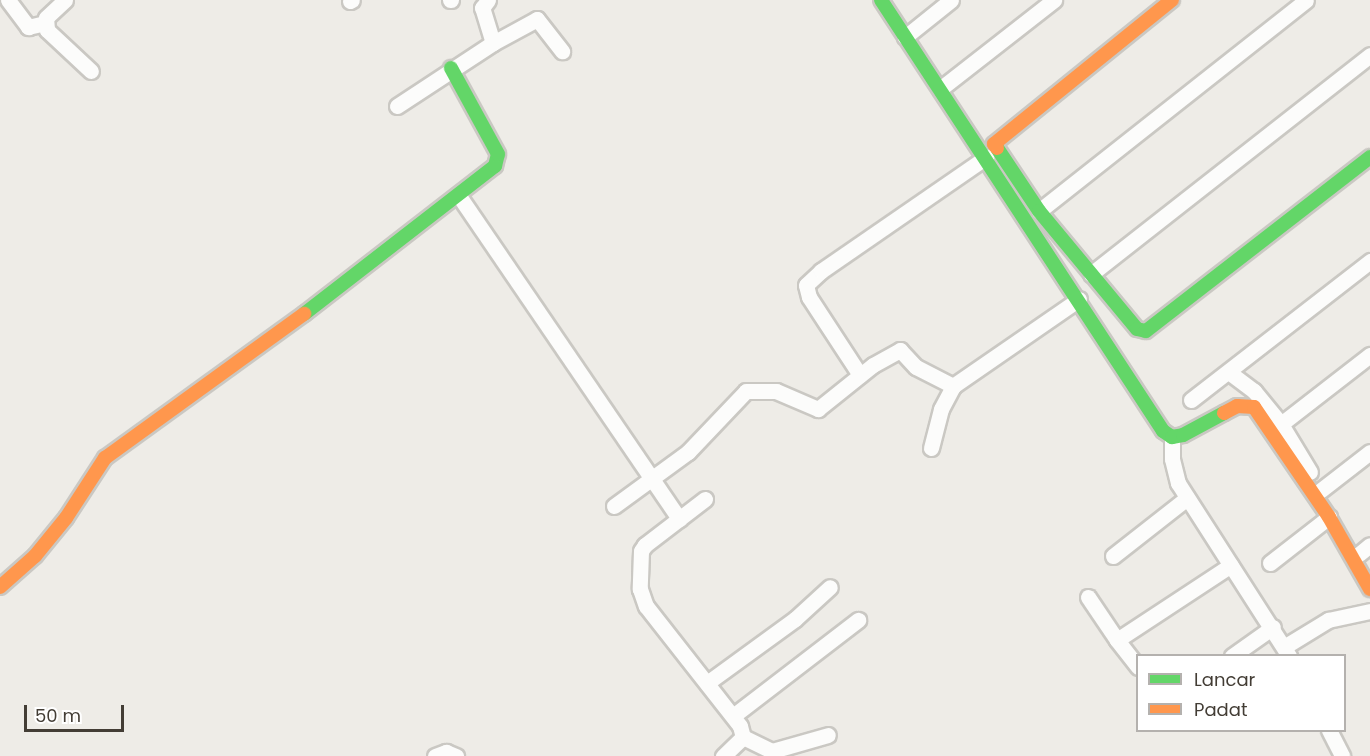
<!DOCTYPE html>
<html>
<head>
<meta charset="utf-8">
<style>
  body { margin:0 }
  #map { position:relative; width:1370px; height:756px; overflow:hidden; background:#eeece7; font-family:Poppins,sans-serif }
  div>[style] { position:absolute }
  .roads { filter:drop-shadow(2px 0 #cac8c3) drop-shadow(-2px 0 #cac8c3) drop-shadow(0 2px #cac8c3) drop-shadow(0 -2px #cac8c3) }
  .street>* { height:15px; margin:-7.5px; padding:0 7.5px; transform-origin:7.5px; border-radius:7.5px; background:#fcfcfb }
  .fast>* { height:14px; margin:-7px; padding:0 7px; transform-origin:7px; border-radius:7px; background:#63d668 }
  .slow>* { height:14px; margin:-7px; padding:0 7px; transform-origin:7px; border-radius:7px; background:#ff974d }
  span { translate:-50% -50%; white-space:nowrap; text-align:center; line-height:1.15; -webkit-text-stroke:4.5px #fff; paint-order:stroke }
  .legend { position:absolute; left:1136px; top:654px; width:210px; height:78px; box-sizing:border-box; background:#fff; border:2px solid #b4b1ae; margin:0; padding:8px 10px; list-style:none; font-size:18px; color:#433d35 }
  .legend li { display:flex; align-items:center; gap:12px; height:30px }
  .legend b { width:30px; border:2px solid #b4b1ae }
  .scale { position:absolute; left:24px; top:705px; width:100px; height:27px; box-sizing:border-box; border:3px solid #433d35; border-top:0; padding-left:8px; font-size:18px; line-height:21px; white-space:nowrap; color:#433d35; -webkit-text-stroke:4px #fff; paint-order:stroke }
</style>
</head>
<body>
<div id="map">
  <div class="roads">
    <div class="street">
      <i style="left:8px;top:0;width:34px;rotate:53deg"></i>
      <i style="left:28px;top:27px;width:17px;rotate:-13deg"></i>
      <i style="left:65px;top:0;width:26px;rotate:137deg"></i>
      <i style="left:46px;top:18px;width:12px;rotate:85deg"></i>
      <i style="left:47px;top:30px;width:60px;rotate:43deg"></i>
      <i style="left:450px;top:0;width:1px"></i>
      <i style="left:350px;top:1px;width:2px;rotate:-27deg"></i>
      <i style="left:905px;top:37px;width:59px;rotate:-38.8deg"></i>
      <i style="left:493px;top:43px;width:50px;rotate:-28.6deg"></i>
      <i style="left:537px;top:19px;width:41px;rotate:52deg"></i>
      <i style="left:940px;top:89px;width:145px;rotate:-38deg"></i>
      <i style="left:397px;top:106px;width:115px;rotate:-33.3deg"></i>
      <i style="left:493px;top:43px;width:37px;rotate:-107deg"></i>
      <i style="left:482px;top:8px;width:10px;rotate:-53deg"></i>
      <i style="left:459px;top:196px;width:391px;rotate:55.7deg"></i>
      <i style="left:1039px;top:211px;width:340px;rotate:-38.3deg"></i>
      <i style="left:1091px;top:274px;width:355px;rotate:-38.1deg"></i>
      <i style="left:1230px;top:373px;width:30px;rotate:37deg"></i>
      <i style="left:1254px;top:391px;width:43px;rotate:50.7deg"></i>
      <i style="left:1281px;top:424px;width:56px;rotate:58.9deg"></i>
      <i style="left:860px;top:375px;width:93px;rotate:-123.2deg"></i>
      <i style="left:809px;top:297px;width:12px;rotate:-104deg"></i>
      <i style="left:806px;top:285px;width:21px;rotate:-43deg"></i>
      <i style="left:821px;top:271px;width:201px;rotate:-34.6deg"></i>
      <i style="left:1191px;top:400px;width:227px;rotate:-37.8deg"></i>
      <i style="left:1281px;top:424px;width:113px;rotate:-37.8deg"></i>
      <i style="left:1172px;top:437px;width:22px;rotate:90deg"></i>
      <i style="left:1172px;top:459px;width:25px;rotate:76deg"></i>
      <i style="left:1178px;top:483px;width:206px;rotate:57.3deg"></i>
      <i style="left:931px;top:448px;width:40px;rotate:-75.6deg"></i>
      <i style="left:941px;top:409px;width:26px;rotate:-62deg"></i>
      <i style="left:953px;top:386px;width:153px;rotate:-34.6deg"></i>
      <i style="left:1321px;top:490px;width:62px;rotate:-37.8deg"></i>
      <i style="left:705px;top:499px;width:76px;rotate:142.5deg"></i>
      <i style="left:645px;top:545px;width:7px;rotate:124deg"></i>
      <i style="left:641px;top:551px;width:38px;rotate:92deg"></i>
      <i style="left:640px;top:589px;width:18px;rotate:71deg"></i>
      <i style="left:646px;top:606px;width:152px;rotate:51.9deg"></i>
      <i style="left:740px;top:726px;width:11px;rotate:75deg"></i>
      <i style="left:743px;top:737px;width:28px;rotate:136deg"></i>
      <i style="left:614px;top:506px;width:92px;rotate:-36.1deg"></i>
      <i style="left:688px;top:452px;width:84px;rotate:-46.4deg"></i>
      <i style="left:746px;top:391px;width:30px"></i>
      <i style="left:776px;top:391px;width:46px;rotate:23.2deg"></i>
      <i style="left:818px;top:409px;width:70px;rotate:-38.7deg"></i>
      <i style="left:873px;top:365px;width:31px;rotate:-29deg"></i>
      <i style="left:900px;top:350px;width:23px;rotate:47deg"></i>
      <i style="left:916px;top:367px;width:42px;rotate:27.2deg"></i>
      <i style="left:1359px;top:554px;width:14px;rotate:-39deg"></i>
      <i style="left:1113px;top:556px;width:94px;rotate:-38.1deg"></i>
      <i style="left:1270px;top:563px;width:75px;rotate:-37.9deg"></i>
      <i style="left:1088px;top:597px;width:52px;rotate:56deg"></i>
      <i style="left:1284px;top:647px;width:52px;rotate:-31.5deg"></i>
      <i style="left:1328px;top:620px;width:43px;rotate:-12.1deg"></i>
      <i style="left:1232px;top:656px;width:50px;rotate:-35.3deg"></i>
      <i style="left:1138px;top:667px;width:34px;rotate:-128deg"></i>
      <i style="left:1117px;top:640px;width:136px;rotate:-33.3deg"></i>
      <i style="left:707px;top:683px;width:109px;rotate:-36deg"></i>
      <i style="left:795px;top:619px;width:47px;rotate:-42.4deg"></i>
      <i style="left:733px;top:716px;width:158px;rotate:-37.5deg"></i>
      <i style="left:1329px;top:730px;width:29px;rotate:63deg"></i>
      <i style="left:743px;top:737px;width:32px;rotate:26deg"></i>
      <i style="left:772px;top:751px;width:58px;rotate:-15.9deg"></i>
      <i style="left:435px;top:756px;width:12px;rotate:-20deg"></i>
      <i style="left:446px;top:752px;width:11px;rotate:22deg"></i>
    </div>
    <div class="fast">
      <i style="left:881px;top:0;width:515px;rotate:56.8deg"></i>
      <i style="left:1163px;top:431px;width:11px;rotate:34deg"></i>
      <i style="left:1172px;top:437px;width:11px;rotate:-10deg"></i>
      <i style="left:1183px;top:435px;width:47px;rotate:-28.2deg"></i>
      <i style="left:997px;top:148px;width:76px;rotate:56.3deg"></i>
      <i style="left:1039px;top:211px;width:153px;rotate:50.3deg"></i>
      <i style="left:1137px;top:329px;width:9px;rotate:13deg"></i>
      <i style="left:1146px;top:331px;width:284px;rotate:-37.8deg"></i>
      <i style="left:304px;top:314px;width:242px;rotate:-37.8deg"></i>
      <i style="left:495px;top:166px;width:12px;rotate:-76deg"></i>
      <i style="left:498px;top:154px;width:98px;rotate:-118.7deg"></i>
    </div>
    <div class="slow">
      <i style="left:997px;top:148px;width:5px;rotate:-127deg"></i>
      <i style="left:994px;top:144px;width:229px;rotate:-39deg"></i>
      <i style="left:1224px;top:413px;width:15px;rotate:-28deg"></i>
      <i style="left:1237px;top:406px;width:17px;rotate:3deg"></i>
      <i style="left:1254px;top:407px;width:133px;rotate:55.7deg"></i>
      <i style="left:1329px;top:517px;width:83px;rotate:60.3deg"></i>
      <i style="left:0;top:587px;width:47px;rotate:-41.5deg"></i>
      <i style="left:35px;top:556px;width:49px;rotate:-50.8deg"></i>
      <i style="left:66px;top:518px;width:72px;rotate:-57deg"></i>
      <i style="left:105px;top:458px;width:246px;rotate:-35.9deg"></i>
    </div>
  </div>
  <ul class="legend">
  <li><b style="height:8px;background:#63d668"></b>Lancar</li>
  <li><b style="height:8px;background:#ff974d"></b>Padat</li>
  </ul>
  <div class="scale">50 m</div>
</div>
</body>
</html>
